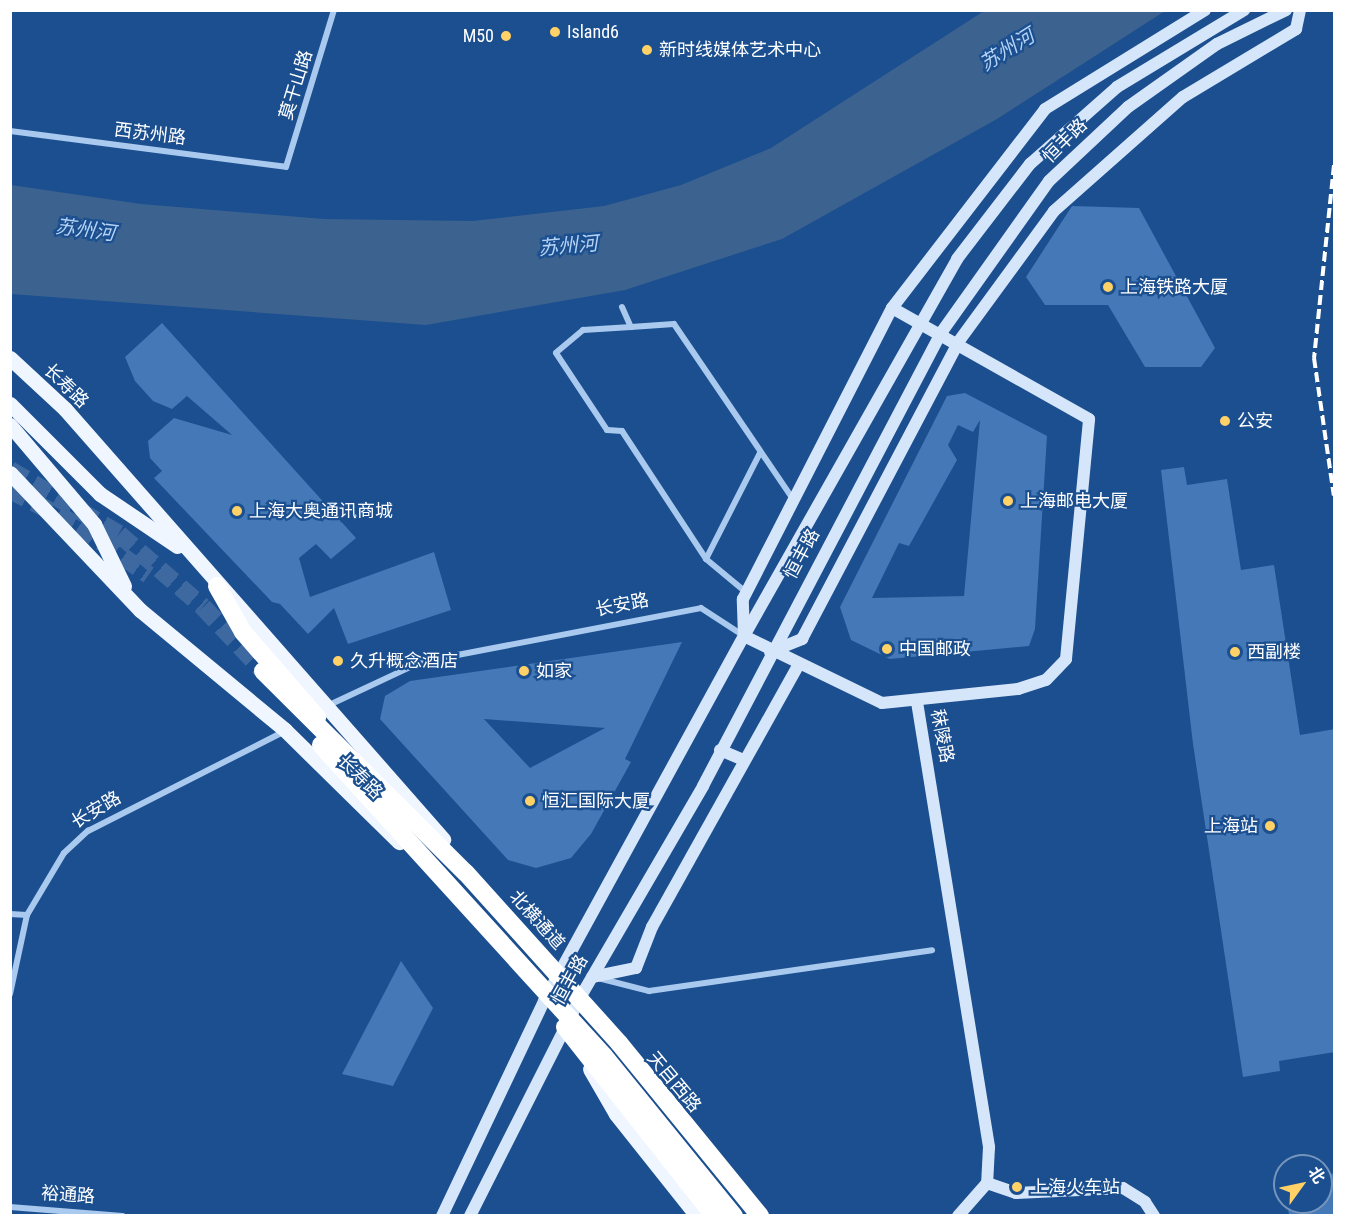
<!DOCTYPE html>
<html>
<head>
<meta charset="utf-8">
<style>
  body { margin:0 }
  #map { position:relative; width:1345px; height:1226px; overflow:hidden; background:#1b4f8f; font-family:"Roboto Condensed","Noto Sans SC",sans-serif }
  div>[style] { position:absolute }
  .water>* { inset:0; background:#3c6290 }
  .building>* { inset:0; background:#4478b7 }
  .highway-tunnel>* { height:18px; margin-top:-9px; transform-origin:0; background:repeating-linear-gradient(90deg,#3d69a0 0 18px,transparent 0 27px) }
  .street>* { height:6px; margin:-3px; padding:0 3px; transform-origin:3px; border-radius:3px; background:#a9c9ee }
  .secondary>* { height:12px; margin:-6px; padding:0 6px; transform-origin:6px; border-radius:6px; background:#d6e6fa }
  .primary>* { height:15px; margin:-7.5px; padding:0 7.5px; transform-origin:7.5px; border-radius:7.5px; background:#f0f6ff }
  .highway>* { height:18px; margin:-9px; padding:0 9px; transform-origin:9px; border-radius:9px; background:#fff }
  .rail>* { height:4px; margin-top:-2px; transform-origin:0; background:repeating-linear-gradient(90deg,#fff 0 10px,transparent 0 14.5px) }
  .secondary-bridge>* { height:12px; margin:-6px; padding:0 6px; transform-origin:6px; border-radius:6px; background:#d6e6fa }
  .highway-bridge>* { height:18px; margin:-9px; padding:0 9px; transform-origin:9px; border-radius:9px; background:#fff }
  .dots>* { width:16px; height:16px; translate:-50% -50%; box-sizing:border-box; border:3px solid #1b4f8f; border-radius:50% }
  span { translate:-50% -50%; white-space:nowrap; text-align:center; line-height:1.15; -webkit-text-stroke:4.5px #1b4f8f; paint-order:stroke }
  .poi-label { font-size:18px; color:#fff }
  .left { translate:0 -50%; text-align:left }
  .right { translate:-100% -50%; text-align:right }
  .street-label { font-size:18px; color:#fff }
  .water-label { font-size:20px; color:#b5d3f5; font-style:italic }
  .frame { position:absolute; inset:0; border:12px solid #fff; pointer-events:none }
  .north { position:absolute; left:1273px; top:1154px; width:60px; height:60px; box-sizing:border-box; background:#1b4f8f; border:2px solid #7695bc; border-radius:50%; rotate:57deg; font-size:16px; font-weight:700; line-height:24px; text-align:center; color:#fff }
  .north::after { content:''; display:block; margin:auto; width:21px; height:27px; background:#ffd166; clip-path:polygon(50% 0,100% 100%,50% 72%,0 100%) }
</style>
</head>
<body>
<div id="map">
  <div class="water">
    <i style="clip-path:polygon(984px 11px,1165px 11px,997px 119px,782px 239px,625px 290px,426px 325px,11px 294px,11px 185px,141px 204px,324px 219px,473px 221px,604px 206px,681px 185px,771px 148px)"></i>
  </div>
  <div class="building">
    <i style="clip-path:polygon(1072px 206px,1139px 208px,1215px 348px,1201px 367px,1145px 367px,1108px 305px,1045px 305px,1026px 277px)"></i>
    <i style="clip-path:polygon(162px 323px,356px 538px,331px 559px,316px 544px,299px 558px,310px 597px,434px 552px,451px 610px,348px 644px,334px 608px,308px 634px,280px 604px,272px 602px,154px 478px,162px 471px,150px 458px,148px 441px,174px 418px,232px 435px,187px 396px,172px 409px,153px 401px,135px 381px,125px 357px)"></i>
    <i style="clip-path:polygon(evenodd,965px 393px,1047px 436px,1035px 629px,1029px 646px,890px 659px,851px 640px,840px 607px,947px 396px,965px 393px,980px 420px,964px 596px,872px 598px,899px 543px,909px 546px,957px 460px,948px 445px,958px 425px,973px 432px,980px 420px)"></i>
    <i style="clip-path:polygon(1184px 467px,1187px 485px,1227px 479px,1241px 570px,1274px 565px,1300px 735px,1335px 729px,1335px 1052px,1279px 1061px,1280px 1071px,1243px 1077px,1193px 744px,1161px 470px)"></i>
    <i style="clip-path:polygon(evenodd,682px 642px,625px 759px,631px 762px,591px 834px,571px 858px,536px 868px,508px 860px,380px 719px,385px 696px,410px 681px,682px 642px,484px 719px,605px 728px,530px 768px,484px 719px)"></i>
    <i style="clip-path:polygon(401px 961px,433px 1008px,393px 1086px,342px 1074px)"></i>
    <i style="clip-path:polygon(1335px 1173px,1335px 1215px,1289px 1215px,1287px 1202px,1321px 1202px,1321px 1176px)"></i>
  </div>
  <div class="highway-tunnel">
    <i style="left:10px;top:470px;width:126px;rotate:30.4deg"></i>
    <i style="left:119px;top:534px;width:111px;rotate:41deg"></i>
    <i style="left:203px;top:607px;width:88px;rotate:46.8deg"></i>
    <i style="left:10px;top:490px;width:78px;rotate:27.6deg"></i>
    <i style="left:79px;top:526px;width:85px;rotate:35deg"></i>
  </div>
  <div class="street">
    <i style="left:10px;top:131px;width:278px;rotate:7.4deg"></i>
    <i style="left:286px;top:167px;width:164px;rotate:-73deg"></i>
    <i style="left:622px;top:307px;width:22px;rotate:66deg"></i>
    <i style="left:631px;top:327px;width:48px;rotate:176.4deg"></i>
    <i style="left:583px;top:330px;width:35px;rotate:140deg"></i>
    <i style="left:556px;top:353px;width:92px;rotate:56.5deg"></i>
    <i style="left:607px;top:430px;width:15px;rotate:4deg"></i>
    <i style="left:622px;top:431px;width:153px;rotate:56.7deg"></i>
    <i style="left:706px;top:559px;width:53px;rotate:39.7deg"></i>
    <i style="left:631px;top:327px;width:43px;rotate:-4deg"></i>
    <i style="left:674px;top:324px;width:212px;rotate:55.8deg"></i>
    <i style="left:706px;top:559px;width:119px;rotate:-63deg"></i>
    <i style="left:327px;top:706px;width:104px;rotate:-25.1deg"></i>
    <i style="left:421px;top:662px;width:285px;rotate:-10.9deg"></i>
    <i style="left:701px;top:608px;width:51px;rotate:33.1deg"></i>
    <i style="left:10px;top:914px;width:17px;rotate:3deg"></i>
    <i style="left:598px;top:978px;width:53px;rotate:14.3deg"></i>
    <i style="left:649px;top:991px;width:286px;rotate:-8.2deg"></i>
    <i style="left:10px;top:994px;width:81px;rotate:-77.9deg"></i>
    <i style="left:27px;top:915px;width:72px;rotate:-59.2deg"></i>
    <i style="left:64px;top:853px;width:33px;rotate:-43deg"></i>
    <i style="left:88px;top:831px;width:221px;rotate:-26.9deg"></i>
    <i style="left:10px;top:1207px;width:113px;rotate:4.6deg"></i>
  </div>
  <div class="secondary">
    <i style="left:1117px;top:87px;width:149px;rotate:-31.2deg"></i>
    <i style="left:1128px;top:107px;width:109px;rotate:-35.3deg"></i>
    <i style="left:1217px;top:44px;width:77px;rotate:-26.2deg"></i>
    <i style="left:744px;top:636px;width:153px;rotate:25.9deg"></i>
    <i style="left:882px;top:703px;width:137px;rotate:-5.9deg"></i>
    <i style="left:1018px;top:689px;width:29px;rotate:-18deg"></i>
    <i style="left:1046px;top:680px;width:29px;rotate:-46deg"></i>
    <i style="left:1066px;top:659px;width:241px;rotate:-84.5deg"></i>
    <i style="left:1089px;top:419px;width:226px;rotate:-150.6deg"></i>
    <i style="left:770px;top:652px;width:35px;rotate:-22deg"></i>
    <i style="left:802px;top:639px;width:337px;rotate:-62.2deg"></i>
    <i style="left:959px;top:341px;width:161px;rotate:-53.8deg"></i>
    <i style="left:1054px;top:211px;width:172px;rotate:-41.5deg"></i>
    <i style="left:1183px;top:97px;width:132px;rotate:-31deg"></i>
    <i style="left:1296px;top:29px;width:19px;rotate:-78deg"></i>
    <i style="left:917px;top:702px;width:451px;rotate:80.8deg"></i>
    <i style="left:989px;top:1147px;width:36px;rotate:93deg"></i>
    <i style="left:720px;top:750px;width:25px;rotate:23deg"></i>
    <i style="left:592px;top:977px;width:45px;rotate:-11.6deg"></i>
    <i style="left:636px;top:968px;width:44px;rotate:-68.7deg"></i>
    <i style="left:652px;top:927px;width:299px;rotate:-60.8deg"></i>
    <i style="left:987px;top:1183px;width:31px;rotate:19deg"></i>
    <i style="left:1016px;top:1193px;width:107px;rotate:-2.7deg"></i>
    <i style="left:1123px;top:1188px;width:26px;rotate:32deg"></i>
    <i style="left:1145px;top:1202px;width:17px;rotate:57deg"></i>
    <i style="left:442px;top:1216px;width:238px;rotate:-64.6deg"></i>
    <i style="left:544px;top:1001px;width:416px;rotate:-61.3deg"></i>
    <i style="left:744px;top:636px;width:37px;rotate:-92deg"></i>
    <i style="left:743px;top:599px;width:327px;rotate:-62.9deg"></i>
    <i style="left:892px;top:308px;width:251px;rotate:-52.4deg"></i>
    <i style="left:1045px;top:109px;width:188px;rotate:-31.7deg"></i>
    <i style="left:470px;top:1216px;width:246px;rotate:-63.2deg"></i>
    <i style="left:581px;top:996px;width:243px;rotate:-59.8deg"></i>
    <i style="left:703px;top:786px;width:512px;rotate:-62.28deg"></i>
    <i style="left:958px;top:1216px;width:44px;rotate:-48.7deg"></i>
  </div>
  <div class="primary">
    <i style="left:10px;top:358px;width:75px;rotate:42.8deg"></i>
    <i style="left:65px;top:409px;width:573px;rotate:48.68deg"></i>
    <i style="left:10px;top:404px;width:127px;rotate:45deg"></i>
    <i style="left:100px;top:494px;width:93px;rotate:34deg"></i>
    <i style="left:10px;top:425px;width:130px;rotate:49.7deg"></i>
    <i style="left:94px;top:524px;width:69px;rotate:64.2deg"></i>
    <i style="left:10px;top:473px;width:189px;rotate:46.5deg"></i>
    <i style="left:140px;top:610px;width:188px;rotate:39.6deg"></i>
    <i style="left:285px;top:730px;width:160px;rotate:44.5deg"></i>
    <i style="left:590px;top:1069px;width:52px;rotate:60deg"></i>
    <i style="left:616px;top:1114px;width:130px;rotate:51.5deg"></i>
  </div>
  <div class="highway">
    <i style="left:217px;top:586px;width:53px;rotate:60.5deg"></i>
    <i style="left:243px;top:632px;width:113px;rotate:49deg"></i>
    <i style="left:565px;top:1027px;width:241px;rotate:51.7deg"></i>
  </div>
  <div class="rail">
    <i style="left:1334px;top:165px;width:194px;rotate:95.9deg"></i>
    <i style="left:1314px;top:358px;width:139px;rotate:81.8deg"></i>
  </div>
  <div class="secondary-bridge">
    <i style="left:941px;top:333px;width:186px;rotate:-54.6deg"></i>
    <i style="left:1049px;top:181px;width:108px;rotate:-43.1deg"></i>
    <i style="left:744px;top:636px;width:433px;rotate:-60.5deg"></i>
    <i style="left:957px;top:259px;width:120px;rotate:-52.5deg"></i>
    <i style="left:1030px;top:164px;width:116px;rotate:-41.5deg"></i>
  </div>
  <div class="highway-bridge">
    <i style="left:263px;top:671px;width:286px;rotate:44.9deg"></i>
    <i style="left:466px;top:873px;width:229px;rotate:48deg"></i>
    <i style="left:619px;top:1043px;width:223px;rotate:50.8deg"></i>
    <i style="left:321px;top:745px;width:420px;rotate:47.7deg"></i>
    <i style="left:604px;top:1056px;width:206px;rotate:50.9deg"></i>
  </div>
  <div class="dots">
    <i style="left:555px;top:32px;background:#ffd166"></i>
    <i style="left:506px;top:36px;background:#ffd166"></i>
    <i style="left:647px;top:50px;background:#ffd166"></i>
    <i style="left:1108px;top:287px;background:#ffd166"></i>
    <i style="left:1225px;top:421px;background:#ffd166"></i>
    <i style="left:1008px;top:501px;background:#ffd166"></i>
    <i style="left:237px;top:511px;background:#ffd166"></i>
    <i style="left:887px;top:649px;background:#ffd166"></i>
    <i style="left:1235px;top:652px;background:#ffd166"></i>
    <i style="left:338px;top:661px;background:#ffd166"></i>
    <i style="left:524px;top:671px;background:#ffd166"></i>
    <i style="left:530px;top:801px;background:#ffd166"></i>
    <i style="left:1270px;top:826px;background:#ffd166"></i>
    <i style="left:1017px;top:1187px;background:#ffd166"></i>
  </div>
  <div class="poi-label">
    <span class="left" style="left:567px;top:32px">Island6</span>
    <span class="right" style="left:494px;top:36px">M50</span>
    <span class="left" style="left:659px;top:50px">新时线媒体艺术中心</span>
    <span class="left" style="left:1120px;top:287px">上海铁路大厦</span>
    <span class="left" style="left:1237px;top:421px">公安</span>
    <span class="left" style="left:1020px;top:501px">上海邮电大厦</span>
    <span class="left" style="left:249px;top:511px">上海大奥通讯商城</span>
    <span class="left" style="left:899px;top:649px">中国邮政</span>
    <span class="left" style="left:1247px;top:652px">西副楼</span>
    <span class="left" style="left:350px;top:661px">久升概念酒店</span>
    <span class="left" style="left:536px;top:671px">如家</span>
    <span class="left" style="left:542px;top:801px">恒汇国际大厦</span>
    <span class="right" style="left:1258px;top:826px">上海站</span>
    <span class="left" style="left:1030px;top:1187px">上海火车站</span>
  </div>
  <div class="street-label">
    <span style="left:296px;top:85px;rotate:-73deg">莫干山路</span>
    <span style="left:150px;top:134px;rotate:7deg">西苏州路</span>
    <span style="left:1065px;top:141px;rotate:-45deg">恒丰路</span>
    <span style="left:66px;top:386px;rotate:44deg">长寿路</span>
    <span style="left:802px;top:554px;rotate:-62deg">恒丰路</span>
    <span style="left:622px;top:605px;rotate:-11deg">长安路</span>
    <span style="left:942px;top:736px;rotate:79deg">秣陵路</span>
    <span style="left:360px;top:777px;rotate:44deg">长寿路</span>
    <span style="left:96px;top:810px;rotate:-31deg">长安路</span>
    <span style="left:537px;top:920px;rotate:48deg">北横通道</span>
    <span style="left:570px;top:980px;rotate:-61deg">恒丰路</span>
    <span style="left:674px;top:1082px;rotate:50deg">天目西路</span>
    <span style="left:68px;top:1195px;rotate:4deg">裕通路</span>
  </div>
  <div class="water-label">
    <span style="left:1007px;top:50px;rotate:-32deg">苏州河</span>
    <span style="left:85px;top:230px;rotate:7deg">苏州河</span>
    <span style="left:568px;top:246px;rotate:-5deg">苏州河</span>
  </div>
  <div class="frame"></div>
  <div class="north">北</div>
</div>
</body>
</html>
